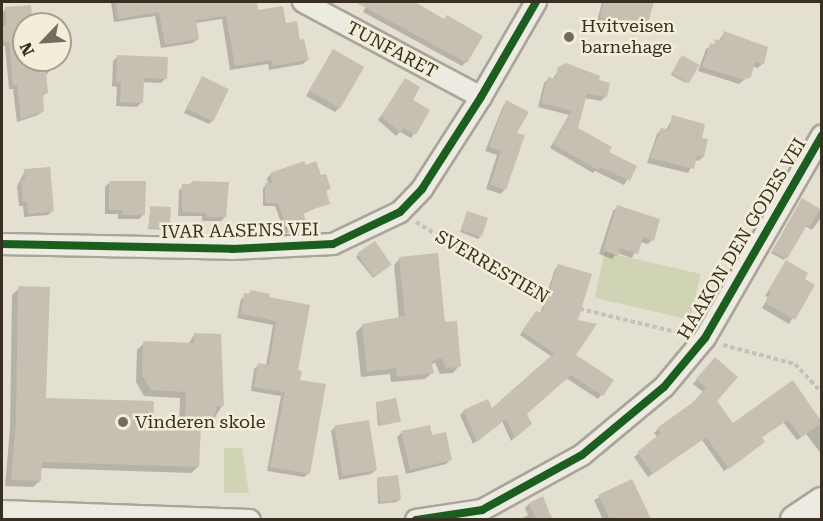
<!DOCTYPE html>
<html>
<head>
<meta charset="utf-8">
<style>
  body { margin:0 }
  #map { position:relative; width:823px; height:521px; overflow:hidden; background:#e3e0d1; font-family:"Roboto Serif",serif }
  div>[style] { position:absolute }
  .green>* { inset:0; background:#d0d3b4; transform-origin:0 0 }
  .shadow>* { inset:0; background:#0003 }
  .building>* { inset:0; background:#c7bfb2; transform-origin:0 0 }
  .path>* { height:4px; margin-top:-2px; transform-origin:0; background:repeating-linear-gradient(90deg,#c4c1b8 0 4.5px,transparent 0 7.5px) }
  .roads { filter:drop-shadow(2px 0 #a9a599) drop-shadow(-2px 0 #a9a599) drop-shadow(0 2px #a9a599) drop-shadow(0 -2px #a9a599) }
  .minor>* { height:20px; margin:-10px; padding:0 10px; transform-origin:10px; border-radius:10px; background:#eceae1 }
  .secondary>* { height:28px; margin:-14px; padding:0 14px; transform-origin:14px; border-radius:14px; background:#eceae1 }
  .cycleway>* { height:8px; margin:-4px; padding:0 4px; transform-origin:4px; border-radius:4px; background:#1b5e20 }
  .dots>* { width:16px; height:16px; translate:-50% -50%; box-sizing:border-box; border:3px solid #f3eed8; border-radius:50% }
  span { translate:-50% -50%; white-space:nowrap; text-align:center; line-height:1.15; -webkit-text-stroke:5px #f3eed8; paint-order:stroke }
  .poi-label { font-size:18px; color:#382e21 }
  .left { translate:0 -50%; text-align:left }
  .street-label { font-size:18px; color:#382e21 }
  .frame { position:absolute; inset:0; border:3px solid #382e21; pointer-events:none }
  .north { position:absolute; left:12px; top:12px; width:60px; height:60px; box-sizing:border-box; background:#f3eed8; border:2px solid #a8a18f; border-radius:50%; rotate:245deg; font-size:16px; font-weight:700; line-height:24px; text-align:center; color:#382e21 }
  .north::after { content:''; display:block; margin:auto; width:21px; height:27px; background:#746c5f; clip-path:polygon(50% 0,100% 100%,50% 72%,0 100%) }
</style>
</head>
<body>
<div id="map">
  <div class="green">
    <i style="left:605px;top:252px;width:98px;height:47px;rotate:13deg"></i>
    <i style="clip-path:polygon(224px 448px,242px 448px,249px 493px,224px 493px)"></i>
  </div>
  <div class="shadow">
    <i style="clip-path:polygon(111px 2px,226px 2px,227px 7px,284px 25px,299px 42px,307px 60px,303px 64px,269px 70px,268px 64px,230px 70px,222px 19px,195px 23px,198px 39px,193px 43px,161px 48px,155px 16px,114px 22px)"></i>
    <i style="clip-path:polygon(358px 2px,412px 2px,443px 20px,466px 62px,462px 66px,363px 12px,366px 6px)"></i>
    <i style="clip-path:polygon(602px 2px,652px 2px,645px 29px,640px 33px,597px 21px)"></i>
    <i style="clip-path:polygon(5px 9px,31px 24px,24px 24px,24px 60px,49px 60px,50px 71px,45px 76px,46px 93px,42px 97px,43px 111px,38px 115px,17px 122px,13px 89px,9px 89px,5px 46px,2px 46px,2px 13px)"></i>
    <i style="clip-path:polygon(724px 33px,762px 64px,758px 68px,752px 66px,749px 76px,739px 84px,698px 71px,706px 49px,718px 42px)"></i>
    <i style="clip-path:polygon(333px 51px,339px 108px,335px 112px,306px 96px)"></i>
    <i style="clip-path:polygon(118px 56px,165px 79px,161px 83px,142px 82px,141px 103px,137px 107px,116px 106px,117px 87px,112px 86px,113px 61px)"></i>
    <i style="clip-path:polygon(680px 58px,697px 65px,686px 83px,671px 75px)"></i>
    <i style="clip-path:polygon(559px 69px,597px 81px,605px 97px,601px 101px,584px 98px,577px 129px,607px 153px,635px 167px,624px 185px,595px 171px,593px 173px,550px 148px,569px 115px,538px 107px,544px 83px,548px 79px,552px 80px)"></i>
    <i style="clip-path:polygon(202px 78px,213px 120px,209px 124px,184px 113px)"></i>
    <i style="clip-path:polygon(405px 80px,411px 100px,428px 111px,411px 138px,400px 132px,396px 136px,378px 120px)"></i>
    <i style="clip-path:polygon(507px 102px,515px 134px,505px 189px,501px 194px,486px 189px,497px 155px,485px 151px,503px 106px)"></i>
    <i style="clip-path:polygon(673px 117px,700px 139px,703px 157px,698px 161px,695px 160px,688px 173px,647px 163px,657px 134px,661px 129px,666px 130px)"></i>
    <i style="clip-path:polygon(25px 171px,52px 211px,48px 215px,24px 217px,23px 206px,19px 206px,17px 186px)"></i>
    <i style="clip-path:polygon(271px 174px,320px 177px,329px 188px,326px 192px,328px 203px,302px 214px,306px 225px,285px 234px,275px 206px,263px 206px,263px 188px,268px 184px,267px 178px)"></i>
    <i style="clip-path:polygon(110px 182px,144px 214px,139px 219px,118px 219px,118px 214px,105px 214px,105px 187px)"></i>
    <i style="clip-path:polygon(193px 182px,225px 217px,221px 221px,202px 221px,202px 216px,178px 216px,179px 190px)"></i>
    <i style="clip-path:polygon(802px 200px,821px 211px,822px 207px,822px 216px,812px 230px,805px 226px,784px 260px,771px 253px)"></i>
    <i style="clip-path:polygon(617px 207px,652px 240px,648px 244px,640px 242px,632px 258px,617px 253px,612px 259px,599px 254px,613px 211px)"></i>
    <i style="clip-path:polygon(151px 208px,169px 228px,167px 230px,148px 229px)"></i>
    <i style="clip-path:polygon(467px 213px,480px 237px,478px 239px,460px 232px)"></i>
    <i style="clip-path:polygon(358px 255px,388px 267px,373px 278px,356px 257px)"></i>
    <i style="clip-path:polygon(400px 258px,443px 323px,459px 366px,453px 373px,440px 374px,435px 363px,430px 365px,432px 373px,425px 379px,391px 382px,390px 374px,361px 377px,356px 332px,363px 325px,399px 319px,394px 265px)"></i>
    <i style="clip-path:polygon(786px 262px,802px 280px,813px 285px,789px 324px,762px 308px,768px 297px,765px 296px)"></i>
    <i style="clip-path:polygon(559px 265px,576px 321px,574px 356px,612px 380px,598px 399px,566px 378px,526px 414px,530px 423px,511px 441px,502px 421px,473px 444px,460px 415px,464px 411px,491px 411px,552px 357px,520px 335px,532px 317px,540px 314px,555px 269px)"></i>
    <i style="clip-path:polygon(19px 288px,45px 399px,151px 429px,179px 429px,180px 398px,144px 396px,136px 382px,137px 350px,144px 343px,188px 344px,194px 335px,222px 406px,214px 419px,199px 431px,198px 467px,191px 473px,40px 468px,40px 481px,33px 487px,5px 486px,10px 428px,12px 295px)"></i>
    <i style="clip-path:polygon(251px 292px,267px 299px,296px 372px,309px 473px,304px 477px,267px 471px,281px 396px,251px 391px,254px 369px,259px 365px,266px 366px,273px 325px,237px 318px,241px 299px)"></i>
    <i style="clip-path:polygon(711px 363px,715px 401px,733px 425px,792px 382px,822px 422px,822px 455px,806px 434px,797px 440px,783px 422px,761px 438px,759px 446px,724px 471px,702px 440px,648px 477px,634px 457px,658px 438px,654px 433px,658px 429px,692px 406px,703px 392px,693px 384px)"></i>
    <i style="clip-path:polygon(376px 403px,399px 421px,378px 426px)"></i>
    <i style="clip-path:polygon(335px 427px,376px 470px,371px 474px,339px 480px,331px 431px)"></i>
    <i style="clip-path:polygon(402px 432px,431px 436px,451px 459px,446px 464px,406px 474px,397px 437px)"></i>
    <i style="clip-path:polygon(377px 479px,399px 500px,397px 502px,378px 504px)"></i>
    <i style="clip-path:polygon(632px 481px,650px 520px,603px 520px,594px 500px)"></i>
    <i style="clip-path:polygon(542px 498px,551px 520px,519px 520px,528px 515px,525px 508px,529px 504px)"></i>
  </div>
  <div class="building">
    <i style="clip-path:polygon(116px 2px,257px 2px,258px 10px,283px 6px,286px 23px,297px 21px,300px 40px,304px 39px,309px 60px,273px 66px,272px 60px,235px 66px,226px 16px,196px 20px,199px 39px,165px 45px,159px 12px,118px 19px)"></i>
    <i style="clip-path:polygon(355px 2px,415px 2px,444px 19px,447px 15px,483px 36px,467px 63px)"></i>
    <i style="clip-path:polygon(604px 2px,654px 2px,646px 30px,600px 17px)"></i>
    <i style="clip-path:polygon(31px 5px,33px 24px,24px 24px,24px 60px,45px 60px,48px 93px,43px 94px,44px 111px,21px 119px,17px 85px,13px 85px,9px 42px,4px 42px,2px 26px,6px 25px,5px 7px)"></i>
    <i style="clip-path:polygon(724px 31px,768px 47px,764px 64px,755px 62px,751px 77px,744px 80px,702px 67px,710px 43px,714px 44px,715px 39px,721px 41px)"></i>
    <i style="left:333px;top:49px;width:36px;height:48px;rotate:30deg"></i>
    <i style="clip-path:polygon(117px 55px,168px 57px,167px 79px,144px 78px,143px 103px,120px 102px,121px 83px,116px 82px)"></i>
    <i style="left:682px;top:55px;width:20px;height:21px;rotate:30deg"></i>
    <i style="clip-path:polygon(566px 63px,600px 76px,599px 80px,610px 83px,607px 97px,587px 94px,578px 128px,612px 147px,609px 152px,637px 166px,630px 181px,600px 167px,598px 170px,553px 144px,572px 111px,541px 103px,548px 77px,555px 79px,558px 67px)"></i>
    <i style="left:202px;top:76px;width:30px;height:36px;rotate:26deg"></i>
    <i style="clip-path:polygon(405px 78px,420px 87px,413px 100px,430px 110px,416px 135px,403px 128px,401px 133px,381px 116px)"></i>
    <i style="clip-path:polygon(506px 100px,529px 112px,517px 133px,525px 135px,506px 190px,490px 185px,501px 151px,489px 147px)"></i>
    <i style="clip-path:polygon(672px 115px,705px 124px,702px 138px,708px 139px,704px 157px,697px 156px,694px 169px,650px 158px,661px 128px,669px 130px)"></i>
    <i style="clip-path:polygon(304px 161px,306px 165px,316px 161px,321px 175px,326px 174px,331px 189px,326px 190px,330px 204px,303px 212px,307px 225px,288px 232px,278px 203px,265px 203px,265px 183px,272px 183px,270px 173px)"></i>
    <i style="clip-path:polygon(50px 167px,54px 211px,28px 214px,27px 202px,23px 202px,21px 181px,25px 180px,24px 169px)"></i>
    <i style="clip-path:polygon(109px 181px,146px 181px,145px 215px,122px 215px,122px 210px,109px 210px)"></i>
    <i style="clip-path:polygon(192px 181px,229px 182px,226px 217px,206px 217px,206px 213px,182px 212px,182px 184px,192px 184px)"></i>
    <i style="clip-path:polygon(802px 198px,820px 209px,810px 226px,807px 225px,787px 259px,772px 251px)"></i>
    <i style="clip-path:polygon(617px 205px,660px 219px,654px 241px,643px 237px,638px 254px,620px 248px,618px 256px,603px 250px)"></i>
    <i style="left:150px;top:206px;width:21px;height:22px;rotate:3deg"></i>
    <i style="left:467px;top:211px;width:22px;height:20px;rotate:18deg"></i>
    <i style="left:375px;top:241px;width:29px;height:22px;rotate:55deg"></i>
    <i style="clip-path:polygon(438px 253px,445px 322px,457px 321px,461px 367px,446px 368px,442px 358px,431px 361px,434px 373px,397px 377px,396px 368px,367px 372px,362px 324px,405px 316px,399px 257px)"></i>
    <i style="clip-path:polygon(786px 260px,808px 273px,805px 279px,815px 285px,795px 320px,765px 303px,771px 293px,768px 291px)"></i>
    <i style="clip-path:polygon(558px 264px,592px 274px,578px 320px,597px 324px,576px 355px,614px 380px,603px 396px,571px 375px,527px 414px,532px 424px,515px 438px,506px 419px,477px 442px,463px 410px,488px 399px,492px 408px,554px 353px,522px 331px,536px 311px,542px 313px)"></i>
    <i style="clip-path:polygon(18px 286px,50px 287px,46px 398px,154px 401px,153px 427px,185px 427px,186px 392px,151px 390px,142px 375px,143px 341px,194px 343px,194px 333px,221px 334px,224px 406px,217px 406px,213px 422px,201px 426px,199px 467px,42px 462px,41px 481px,11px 480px,16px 420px)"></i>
    <i style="clip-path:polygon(250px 290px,270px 294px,269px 297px,310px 305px,298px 370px,302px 371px,300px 380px,326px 384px,310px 474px,270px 467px,285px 392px,254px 387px,258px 363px,269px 365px,276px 321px,241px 314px,244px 293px,250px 294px)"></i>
    <i style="clip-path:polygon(715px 357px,738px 377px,717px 401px,733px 423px,793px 380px,822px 423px,801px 437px,788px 420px,762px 437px,765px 442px,729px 469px,706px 437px,653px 474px,637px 452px,661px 433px,657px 428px,692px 403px,706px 388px,696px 379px)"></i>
    <i style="left:396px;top:398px;width:24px;height:21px;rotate:78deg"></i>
    <i style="left:369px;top:420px;width:51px;height:35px;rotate:81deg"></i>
    <i style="clip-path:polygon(430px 425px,432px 435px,446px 432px,452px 460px,410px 470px,401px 431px)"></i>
    <i style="left:398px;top:475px;width:25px;height:21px;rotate:83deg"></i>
    <i style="clip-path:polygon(632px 479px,651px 519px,610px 519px,598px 495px)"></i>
    <i style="clip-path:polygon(543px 496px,550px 514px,553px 519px,536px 519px,529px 503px)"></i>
  </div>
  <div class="path">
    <i style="left:416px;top:222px;width:149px;rotate:31.6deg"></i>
    <i style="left:543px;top:300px;width:146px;rotate:13.5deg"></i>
    <i style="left:723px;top:345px;width:74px;rotate:14.8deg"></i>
    <i style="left:795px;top:364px;width:40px;rotate:47deg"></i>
  </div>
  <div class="roads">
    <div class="minor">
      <i style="left:303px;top:2px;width:202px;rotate:28.1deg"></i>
      <i style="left:2px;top:244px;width:230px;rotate:1.2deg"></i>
      <i style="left:232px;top:249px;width:101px;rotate:-2.8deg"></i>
      <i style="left:333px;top:244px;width:74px;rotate:-25.5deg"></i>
      <i style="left:400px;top:212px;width:32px;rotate:-46deg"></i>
      <i style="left:422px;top:189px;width:109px;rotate:-57.3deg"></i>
      <i style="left:481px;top:97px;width:110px;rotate:-59.9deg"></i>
      <i style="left:2px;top:511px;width:248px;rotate:2.1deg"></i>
      <i style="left:416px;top:520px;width:67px;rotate:-8.6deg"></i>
      <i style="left:482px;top:510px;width:114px;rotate:-28.8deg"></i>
      <i style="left:582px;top:455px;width:107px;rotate:-39.7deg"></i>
      <i style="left:664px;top:387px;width:64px;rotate:-50.1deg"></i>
      <i style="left:705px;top:338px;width:234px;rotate:-60deg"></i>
    </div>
    <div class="secondary">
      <i style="left:795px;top:520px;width:32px;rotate:-34deg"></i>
    </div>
  </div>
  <div class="cycleway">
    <i style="left:2px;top:244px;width:230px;rotate:1.2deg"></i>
    <i style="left:232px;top:249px;width:101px;rotate:-2.8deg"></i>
    <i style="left:333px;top:244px;width:74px;rotate:-25.5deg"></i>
    <i style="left:400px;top:212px;width:32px;rotate:-46deg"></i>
    <i style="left:422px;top:189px;width:109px;rotate:-57.3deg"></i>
    <i style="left:481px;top:97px;width:110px;rotate:-59.9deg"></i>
    <i style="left:416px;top:520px;width:67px;rotate:-8.6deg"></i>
    <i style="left:482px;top:510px;width:114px;rotate:-28.8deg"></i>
    <i style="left:582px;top:455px;width:107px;rotate:-39.7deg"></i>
    <i style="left:664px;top:387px;width:64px;rotate:-50.1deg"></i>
    <i style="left:705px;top:338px;width:234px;rotate:-60deg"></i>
  </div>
  <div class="dots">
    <i style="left:569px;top:37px;background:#746c5f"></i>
    <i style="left:123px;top:422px;background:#746c5f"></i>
  </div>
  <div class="poi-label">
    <span class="left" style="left:581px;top:37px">Hvitveisen<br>barnehage</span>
    <span class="left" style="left:135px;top:422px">Vinderen skole</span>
  </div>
  <div class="street-label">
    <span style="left:392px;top:50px;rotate:28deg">TUNFARET</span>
    <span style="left:240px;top:231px;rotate:-1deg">IVAR AASENS VEI</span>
    <span style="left:742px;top:239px;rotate:-59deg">HAAKON DEN GODES VEI</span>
    <span style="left:492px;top:267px;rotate:30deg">SVERRESTIEN</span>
  </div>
  <div class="frame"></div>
  <div class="north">N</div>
</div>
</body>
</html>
